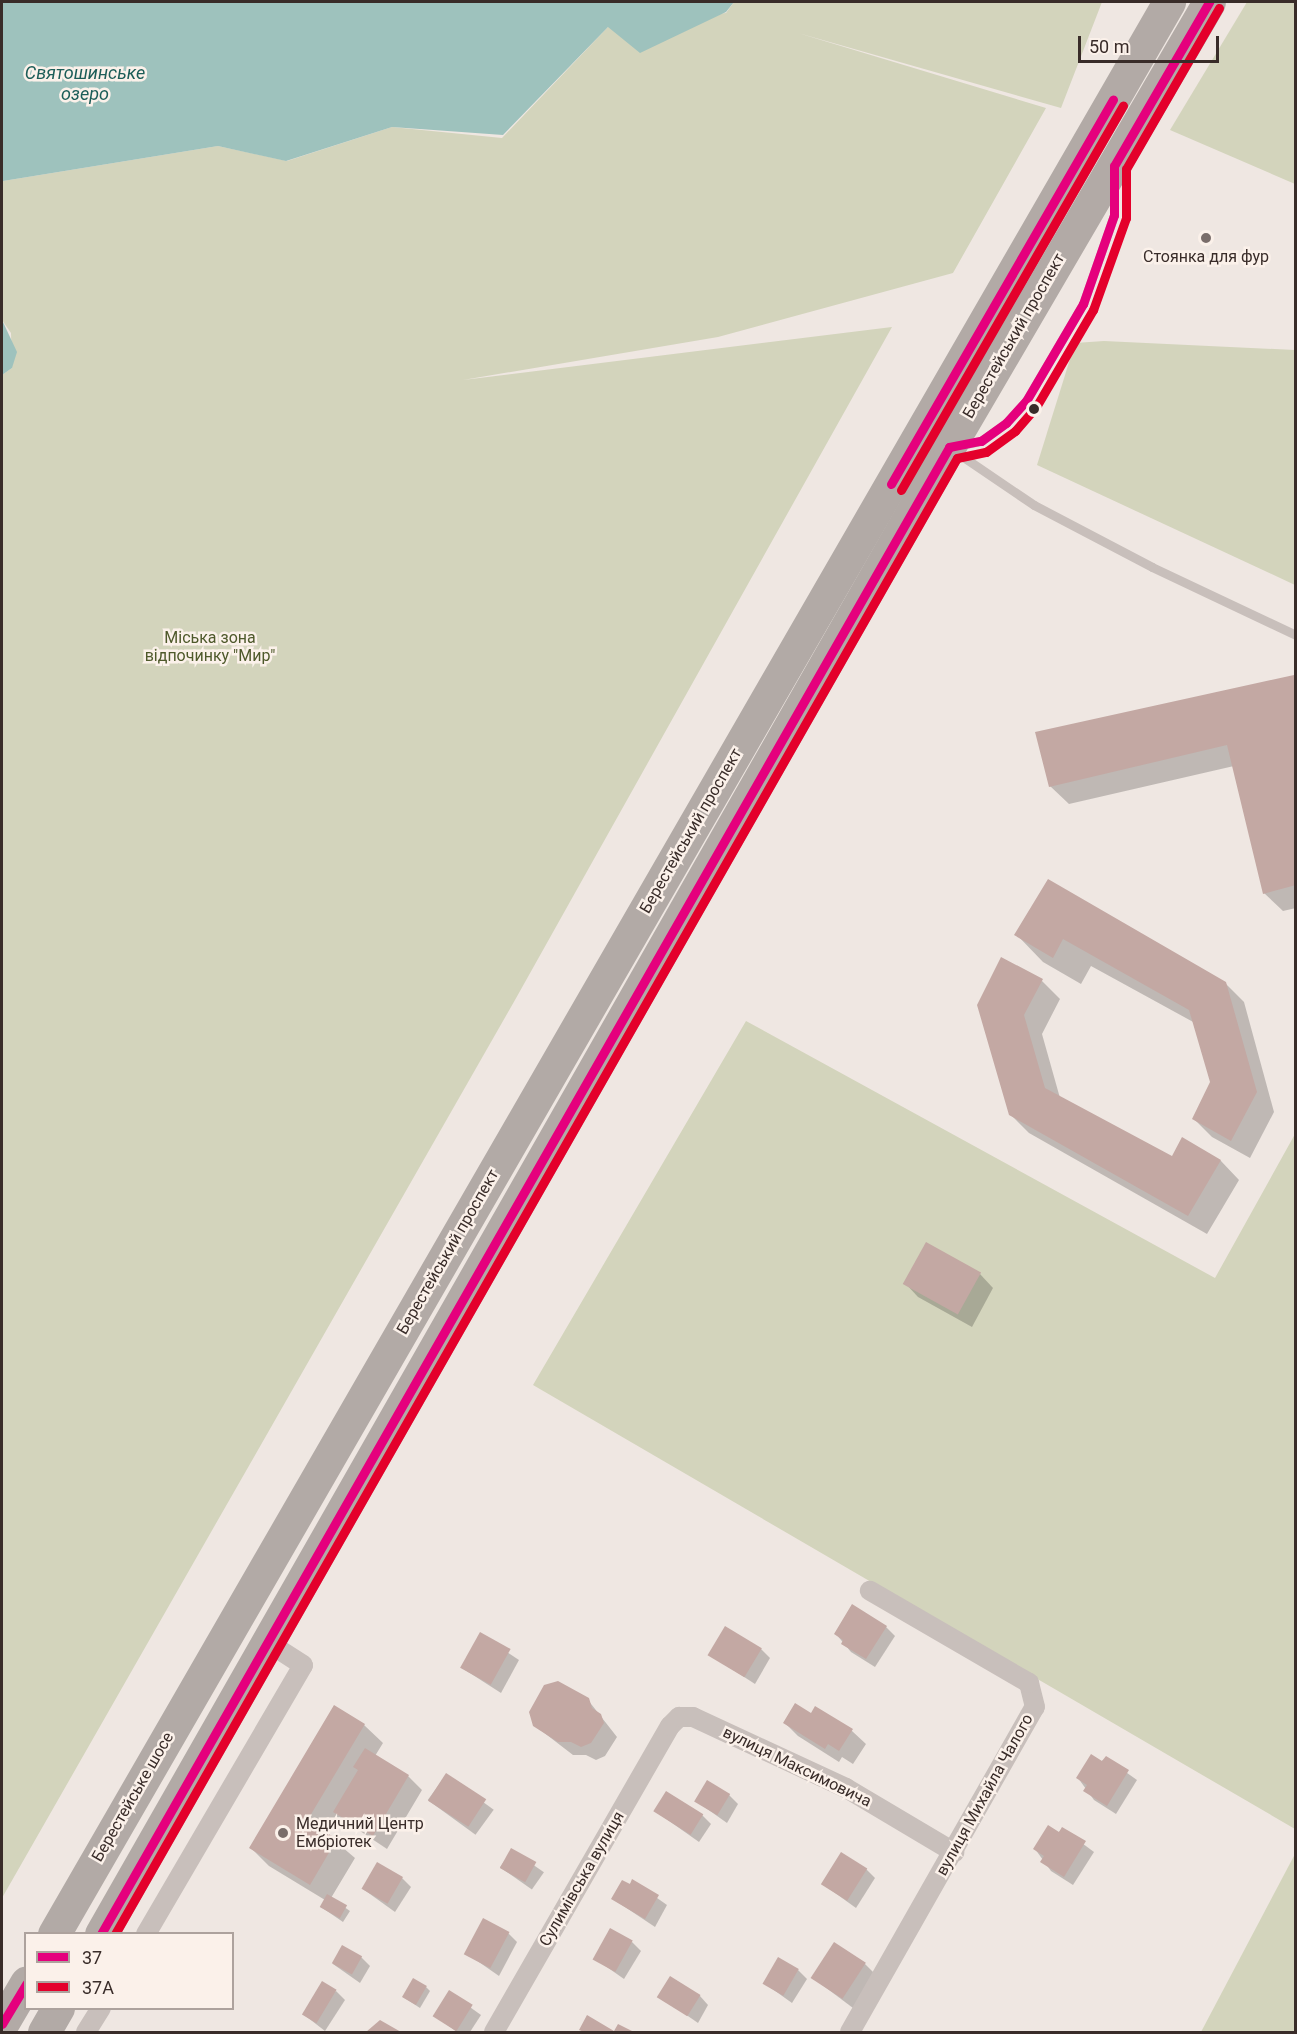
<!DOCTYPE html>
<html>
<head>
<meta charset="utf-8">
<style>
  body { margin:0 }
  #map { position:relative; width:1297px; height:2034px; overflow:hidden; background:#efe7e2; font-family:Roboto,sans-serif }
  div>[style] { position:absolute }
  .green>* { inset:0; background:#d3d4bc }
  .water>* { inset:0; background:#9ec2bd }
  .shadow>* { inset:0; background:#0003; transform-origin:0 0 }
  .building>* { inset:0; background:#c3a8a3; transform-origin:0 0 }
  .service>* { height:9px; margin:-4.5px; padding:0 4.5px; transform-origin:4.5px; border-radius:4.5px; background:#c8bfbb }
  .minor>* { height:20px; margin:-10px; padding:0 10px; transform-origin:10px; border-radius:10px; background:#c8bfbb }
  .trunk>* { height:33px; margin:-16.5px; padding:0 16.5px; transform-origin:16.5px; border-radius:16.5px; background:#b2aaa6 }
  .bus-1>* { height:9px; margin:-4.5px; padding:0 4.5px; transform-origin:4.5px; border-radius:4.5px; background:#e5007d }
  .bus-2>* { height:9px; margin:-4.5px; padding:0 4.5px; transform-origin:4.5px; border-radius:4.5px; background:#e4002b }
  .dots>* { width:16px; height:16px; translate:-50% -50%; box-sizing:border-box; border:3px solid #fbf1ea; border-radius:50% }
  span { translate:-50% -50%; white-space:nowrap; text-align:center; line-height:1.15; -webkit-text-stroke:5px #fbf1ea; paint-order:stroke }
  .poi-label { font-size:16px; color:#392c29 }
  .left { translate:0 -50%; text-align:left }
  .street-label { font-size:16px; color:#392c29 }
  .park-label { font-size:16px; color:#4e592b }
  .water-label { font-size:18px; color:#1c5d58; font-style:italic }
  .frame { position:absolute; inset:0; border:3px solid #392c29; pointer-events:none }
  .legend { position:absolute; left:24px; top:1932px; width:210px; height:78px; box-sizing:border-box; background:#fbf1ea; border:2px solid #ada29d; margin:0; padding:8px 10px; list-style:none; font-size:18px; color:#392c29 }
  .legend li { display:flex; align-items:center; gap:12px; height:30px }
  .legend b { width:30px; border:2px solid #ada29d }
  .scale { position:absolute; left:1078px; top:36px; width:141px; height:27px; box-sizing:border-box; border:3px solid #392c29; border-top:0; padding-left:8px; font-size:18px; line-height:21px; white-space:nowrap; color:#392c29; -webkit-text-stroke:4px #fbf1ea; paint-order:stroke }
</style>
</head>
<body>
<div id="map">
  <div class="green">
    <i style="clip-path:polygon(734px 2px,1102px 2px,1061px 108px,798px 33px,1046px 108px,953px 273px,718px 337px,463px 380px,892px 327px,515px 1000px,2px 1898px,2px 375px,12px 368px,11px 333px,2px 320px,3px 181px,218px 146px,287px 161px,392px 127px,502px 138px,608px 27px,726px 13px)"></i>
    <i style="clip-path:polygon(1247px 2px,1295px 2px,1295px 184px,1170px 130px)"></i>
    <i style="clip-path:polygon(1104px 341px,1295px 350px,1295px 585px,1037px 465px,1075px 343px)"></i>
    <i style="clip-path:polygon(746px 1021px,1215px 1278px,1295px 1134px,1295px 1829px,533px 1385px)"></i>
    <i style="clip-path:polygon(1295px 1854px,1295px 2032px,1201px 2032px)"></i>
  </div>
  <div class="water">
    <i style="clip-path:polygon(2px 2px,734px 2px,726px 12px,640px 53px,608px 27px,503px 135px,392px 127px,286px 161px,218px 146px,3px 181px,2px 223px)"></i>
    <i style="clip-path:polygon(2px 320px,17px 352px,12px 368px,2px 375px)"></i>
  </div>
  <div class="shadow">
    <i style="clip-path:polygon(1293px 677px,1296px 908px,1283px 911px,1264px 893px,1234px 766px,1069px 804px,1050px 786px)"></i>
    <i style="clip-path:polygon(1048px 881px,1225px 983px,1244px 1002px,1274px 1112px,1250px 1158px,1212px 1137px,1194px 1119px,1211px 1082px,1195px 1023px,1091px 966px,1081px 984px,1043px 962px,1016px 934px)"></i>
    <i style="clip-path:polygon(1042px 981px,1060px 999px,1042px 1034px,1060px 1098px,1172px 1158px,1183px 1139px,1221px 1161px,1239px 1180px,1207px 1234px,1029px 1133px,1010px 1114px,979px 1005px)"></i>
    <i style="clip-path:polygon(980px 1274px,993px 1288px,972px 1327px,918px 1297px,905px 1283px)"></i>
    <i style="clip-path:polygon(886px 1627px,895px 1636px,875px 1667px,851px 1652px,836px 1634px)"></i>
    <i style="clip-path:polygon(480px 1634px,519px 1660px,501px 1693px,462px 1668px)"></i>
    <i style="clip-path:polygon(761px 1649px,770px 1658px,755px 1684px,710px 1655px)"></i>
    <i style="clip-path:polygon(588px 1700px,617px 1737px,605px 1756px,596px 1760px,586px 1755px,573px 1755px,534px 1725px)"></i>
    <i style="clip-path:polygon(811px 1715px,852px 1731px,866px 1744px,853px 1764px,842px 1757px,839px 1762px,798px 1736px,785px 1723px)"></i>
    <i style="clip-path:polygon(364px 1725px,383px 1743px,375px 1756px,408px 1776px,422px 1790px,387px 1849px,339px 1817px,328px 1835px,355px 1858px,331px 1898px,350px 1911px,343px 1922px,321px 1907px,325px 1900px,269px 1866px,251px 1848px)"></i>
    <i style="clip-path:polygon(1106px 1758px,1137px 1780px,1116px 1814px,1094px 1800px,1078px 1778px)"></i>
    <i style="left:446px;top:1775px;width:59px;height:31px;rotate:36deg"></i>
    <i style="clip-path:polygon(729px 1795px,738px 1804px,727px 1823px,696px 1801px)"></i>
    <i style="clip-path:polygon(655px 1811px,702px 1815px,711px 1824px,699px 1842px)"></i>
    <i style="clip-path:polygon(1063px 1829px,1094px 1852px,1073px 1885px,1051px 1871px,1035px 1849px)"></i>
    <i style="left:512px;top:1850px;width:39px;height:21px;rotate:35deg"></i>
    <i style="clip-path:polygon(866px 1869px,875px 1878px,856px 1908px,824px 1885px)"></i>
    <i style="clip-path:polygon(402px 1878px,411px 1887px,395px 1912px,363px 1889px)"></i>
    <i style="clip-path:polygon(633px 1881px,667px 1905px,655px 1927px,613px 1899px)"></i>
    <i style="clip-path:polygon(508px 1933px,517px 1942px,499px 1976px,466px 1953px)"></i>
    <i style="clip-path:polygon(632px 1942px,641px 1951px,624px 1979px,594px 1958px)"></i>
    <i style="clip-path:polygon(361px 1957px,370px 1966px,360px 1983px,333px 1964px)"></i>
    <i style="clip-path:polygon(865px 1964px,878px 1977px,857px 2011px,813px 1978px)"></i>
    <i style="clip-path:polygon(798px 1970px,807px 1979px,792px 2003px,764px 1983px)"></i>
    <i style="clip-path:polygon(426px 1987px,430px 1991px,420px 2008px,403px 1997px)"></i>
    <i style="clip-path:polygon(336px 1991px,345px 2000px,325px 2031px,303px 2014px)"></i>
    <i style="clip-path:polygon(449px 1992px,481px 2015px,470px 2032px,457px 2032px,435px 2016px)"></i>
    <i style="clip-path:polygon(659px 1996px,700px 1996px,708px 2005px,698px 2023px)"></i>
  </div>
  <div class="building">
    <i style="clip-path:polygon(1294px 675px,1296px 885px,1263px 894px,1227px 745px,1049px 787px,1035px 732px)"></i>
    <i style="clip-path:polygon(1048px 879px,1226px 982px,1257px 1092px,1231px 1141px,1192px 1119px,1210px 1082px,1189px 1010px,1063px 939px,1053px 958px,1014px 935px)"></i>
    <i style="clip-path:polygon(1001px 957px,1043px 979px,1024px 1015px,1045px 1088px,1172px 1156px,1182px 1137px,1221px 1160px,1188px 1216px,1009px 1115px,977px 1005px)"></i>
    <i style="left:926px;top:1242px;width:63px;height:48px;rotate:29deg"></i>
    <i style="clip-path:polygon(852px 1604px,887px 1626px,866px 1659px,841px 1644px,843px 1640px,834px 1634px)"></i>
    <i style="left:725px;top:1626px;width:43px;height:34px;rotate:31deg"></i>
    <i style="left:480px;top:1632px;width:35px;height:41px;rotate:29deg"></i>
    <i style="clip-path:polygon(558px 1681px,589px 1698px,592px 1708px,601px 1714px,604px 1723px,591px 1743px,581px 1747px,571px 1742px,558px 1742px,533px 1726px,529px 1712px,544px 1685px)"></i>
    <i style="clip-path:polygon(795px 1703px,811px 1713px,815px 1706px,853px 1729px,839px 1751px,828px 1744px,825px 1749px,783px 1723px)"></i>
    <i style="clip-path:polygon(334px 1705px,365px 1724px,307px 1821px,337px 1839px,310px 1885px,249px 1848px)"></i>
    <i style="clip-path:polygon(365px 1748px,409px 1775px,373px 1836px,333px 1812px,358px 1770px,353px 1767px)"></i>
    <i style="clip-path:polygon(1091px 1754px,1102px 1761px,1106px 1756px,1129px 1770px,1107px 1806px,1083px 1791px,1087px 1785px,1076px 1778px)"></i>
    <i style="left:446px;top:1773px;width:48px;height:33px;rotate:33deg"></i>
    <i style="left:707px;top:1780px;width:27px;height:25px;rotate:31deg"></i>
    <i style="left:666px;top:1791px;width:44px;height:24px;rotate:32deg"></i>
    <i style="clip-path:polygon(1048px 1825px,1059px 1832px,1062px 1827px,1086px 1841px,1064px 1877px,1040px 1862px,1044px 1856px,1033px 1849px)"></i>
    <i style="left:511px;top:1848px;width:29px;height:23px;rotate:29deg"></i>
    <i style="left:841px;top:1852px;width:31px;height:38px;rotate:32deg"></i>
    <i style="left:377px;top:1862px;width:30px;height:31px;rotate:30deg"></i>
    <i style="clip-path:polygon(632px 1879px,659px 1895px,645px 1919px,611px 1899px,622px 1880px,630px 1884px)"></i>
    <i style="left:327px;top:1894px;width:23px;height:15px;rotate:29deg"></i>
    <i style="left:483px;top:1918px;width:30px;height:41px;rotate:28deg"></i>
    <i style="left:610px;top:1928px;width:26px;height:36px;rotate:29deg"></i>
    <i style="left:834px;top:1942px;width:38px;height:43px;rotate:33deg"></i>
    <i style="left:342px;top:1945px;width:23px;height:21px;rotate:29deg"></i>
    <i style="left:778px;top:1957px;width:24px;height:31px;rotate:30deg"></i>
    <i style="left:670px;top:1976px;width:36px;height:25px;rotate:32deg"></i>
    <i style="left:413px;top:1978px;width:16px;height:22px;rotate:30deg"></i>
    <i style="left:322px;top:1981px;width:17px;height:39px;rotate:31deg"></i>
    <i style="left:449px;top:1990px;width:28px;height:31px;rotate:32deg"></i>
    <i style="clip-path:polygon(587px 2015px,614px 2031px,618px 2024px,634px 2032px,584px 2032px,579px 2030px)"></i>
    <i style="clip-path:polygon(380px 2020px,401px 2032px,366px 2032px)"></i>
  </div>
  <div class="service">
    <i style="left:960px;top:445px;width:21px;rotate:-11deg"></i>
    <i style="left:981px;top:441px;width:31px;rotate:-36deg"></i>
    <i style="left:1006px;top:423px;width:30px;rotate:-48deg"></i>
    <i style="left:1026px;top:401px;width:113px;rotate:-59.6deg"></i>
    <i style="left:1083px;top:304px;width:94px;rotate:-70.8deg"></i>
    <i style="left:1114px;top:215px;width:28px;rotate:-90deg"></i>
    <i style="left:953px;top:450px;width:98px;rotate:34.2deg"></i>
    <i style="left:1034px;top:505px;width:133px;rotate:27.7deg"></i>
    <i style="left:1152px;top:567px;width:159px;rotate:25.3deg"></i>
  </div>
  <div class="minor">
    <i style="left:146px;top:1934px;width:311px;rotate:-59.7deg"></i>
    <i style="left:303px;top:1665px;width:40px;rotate:-147.1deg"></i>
    <i style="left:86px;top:2032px;width:28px;rotate:-58deg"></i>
    <i style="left:494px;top:2032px;width:353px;rotate:-60.1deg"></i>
    <i style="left:670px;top:1726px;width:13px;rotate:-45deg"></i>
    <i style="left:679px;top:1717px;width:14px"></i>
    <i style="left:693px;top:1717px;width:169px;rotate:24.9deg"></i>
    <i style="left:846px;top:1788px;width:126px;rotate:30.7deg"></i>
    <i style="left:850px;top:2032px;width:374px;rotate:-60.4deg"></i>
    <i style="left:1035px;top:1707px;width:25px;rotate:-104deg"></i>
    <i style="left:1029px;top:1683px;width:184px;rotate:-149.9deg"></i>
  </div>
  <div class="trunk">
    <i style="left:54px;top:1934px;width:2231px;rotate:-60.01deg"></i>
    <i style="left:101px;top:1934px;width:1712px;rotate:-60.3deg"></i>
    <i style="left:949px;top:447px;width:515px;rotate:-59.7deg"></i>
    <i style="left:2px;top:2024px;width:48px;rotate:-59.7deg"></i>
    <i style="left:44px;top:2032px;width:28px;rotate:-60deg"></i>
  </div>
  <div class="bus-1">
    <i style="left:891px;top:484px;width:444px;rotate:-60deg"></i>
    <i style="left:101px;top:1934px;width:1712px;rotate:-60.3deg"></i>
    <i style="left:949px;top:447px;width:33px;rotate:-11deg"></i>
    <i style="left:981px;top:441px;width:31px;rotate:-36deg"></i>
    <i style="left:1006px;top:423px;width:30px;rotate:-48deg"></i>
    <i style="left:1026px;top:401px;width:113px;rotate:-59.6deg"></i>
    <i style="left:1083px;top:304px;width:94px;rotate:-70.8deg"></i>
    <i style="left:1114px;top:215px;width:49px;rotate:-90deg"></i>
    <i style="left:1114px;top:166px;width:190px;rotate:-59.9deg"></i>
    <i style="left:2px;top:2024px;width:47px;rotate:-59deg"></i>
  </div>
  <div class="bus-2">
    <i style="left:901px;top:490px;width:444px;rotate:-60deg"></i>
    <i style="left:115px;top:1934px;width:1699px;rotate:-60.3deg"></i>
    <i style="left:957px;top:458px;width:30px;rotate:-12deg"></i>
    <i style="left:986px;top:452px;width:36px;rotate:-36deg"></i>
    <i style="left:1015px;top:431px;width:32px;rotate:-49deg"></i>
    <i style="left:1036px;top:407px;width:113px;rotate:-59.6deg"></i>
    <i style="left:1093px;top:310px;width:98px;rotate:-70.3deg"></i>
    <i style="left:1126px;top:218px;width:49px;rotate:-90deg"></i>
    <i style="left:1126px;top:169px;width:186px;rotate:-60deg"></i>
  </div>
  <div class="dots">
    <i style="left:1206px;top:238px;background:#796d6a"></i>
    <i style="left:1034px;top:409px;background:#392c29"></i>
    <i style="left:283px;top:1833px;background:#796d6a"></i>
  </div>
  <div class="poi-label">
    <span style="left:1206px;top:257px">Стоянка для фур</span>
    <span class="left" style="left:296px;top:1833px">Медичний Центр<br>Ембріотек</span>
  </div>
  <div class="street-label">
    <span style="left:1014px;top:336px;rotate:-60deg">Берестейський проспект</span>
    <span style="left:691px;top:831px;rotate:-60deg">Берестейський проспект</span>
    <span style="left:448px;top:1252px;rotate:-60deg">Берестейський проспект</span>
    <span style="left:797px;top:1767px;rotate:26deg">вулиця Максимовича</span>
    <span style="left:985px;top:1795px;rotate:-61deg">вулиця Михайла Чалого</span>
    <span style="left:133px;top:1797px;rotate:-60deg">Берестейське шосе</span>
    <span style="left:582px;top:1879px;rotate:-60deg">Сулимівська вулиця</span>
  </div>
  <div class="park-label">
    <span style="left:210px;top:647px">Міська зона<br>відпочинку "Мир"</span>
  </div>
  <div class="water-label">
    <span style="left:85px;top:84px">Святошинське<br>озеро</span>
  </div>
  <div class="frame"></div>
  <ul class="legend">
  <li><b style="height:8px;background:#e5007d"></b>37</li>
  <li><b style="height:8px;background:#e4002b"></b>37А</li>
  </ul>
  <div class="scale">50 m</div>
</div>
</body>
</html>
